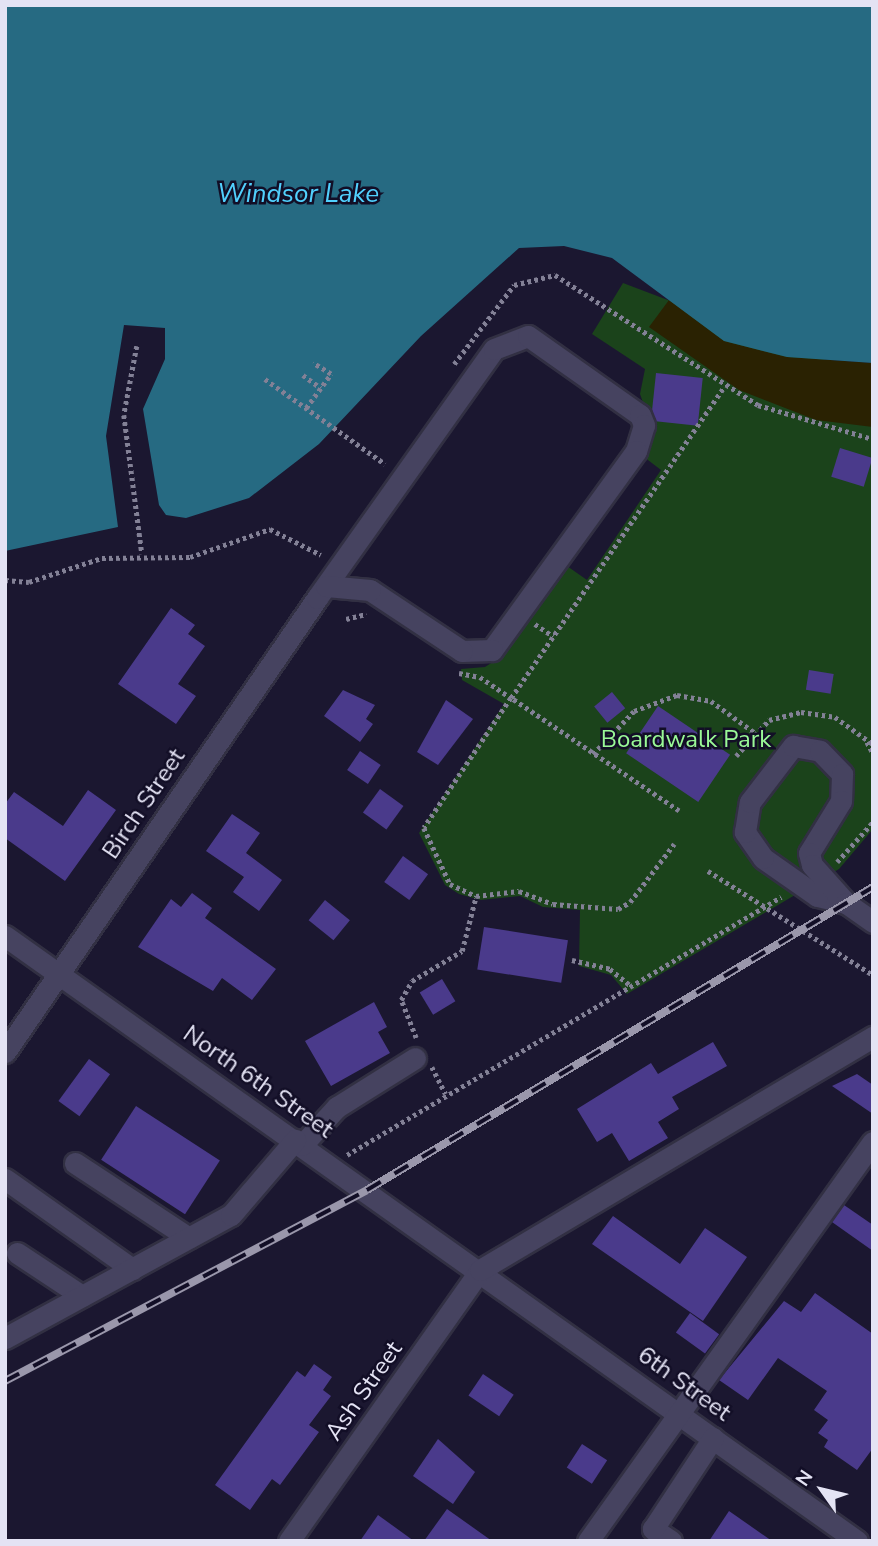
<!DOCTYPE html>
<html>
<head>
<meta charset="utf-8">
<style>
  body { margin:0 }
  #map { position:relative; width:878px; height:1546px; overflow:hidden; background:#1b1730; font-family:"Nunito Sans",sans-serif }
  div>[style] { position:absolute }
  .green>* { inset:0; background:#1b431b }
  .sand>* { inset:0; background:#2a2202 }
  .water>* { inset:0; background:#266a82 }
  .building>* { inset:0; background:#4a3a8b; transform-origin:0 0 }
  .path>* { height:4.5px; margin-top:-2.25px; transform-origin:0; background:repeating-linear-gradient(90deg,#838196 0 3.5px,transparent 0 7px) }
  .roads { filter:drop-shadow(2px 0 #323043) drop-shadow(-2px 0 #323043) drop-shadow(0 2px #323043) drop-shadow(0 -2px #323043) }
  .minor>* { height:21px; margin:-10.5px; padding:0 10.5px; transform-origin:10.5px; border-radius:10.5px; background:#464360 }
  .rail>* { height:8px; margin-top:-4px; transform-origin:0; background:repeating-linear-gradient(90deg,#120e26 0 16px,#9a97ab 0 32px); box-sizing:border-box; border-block:2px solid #9a97ab }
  span { translate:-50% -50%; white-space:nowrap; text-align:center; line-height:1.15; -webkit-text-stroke:5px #120e26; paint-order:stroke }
  .park-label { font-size:24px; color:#9af997 }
  .street-label { font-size:24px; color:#e4e3f4 }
  .water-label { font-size:26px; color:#51d0fd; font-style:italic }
  .frame { position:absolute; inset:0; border:7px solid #e4e3f4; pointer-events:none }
  .north { position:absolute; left:787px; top:1455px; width:70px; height:70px; -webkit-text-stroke:5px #120e26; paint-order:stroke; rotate:304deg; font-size:19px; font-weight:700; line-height:28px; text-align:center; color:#e4e3f4 }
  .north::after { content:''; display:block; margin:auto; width:24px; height:32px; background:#e4e3f4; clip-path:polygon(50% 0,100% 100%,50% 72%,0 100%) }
</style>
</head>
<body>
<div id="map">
  <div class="green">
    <i style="clip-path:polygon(623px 283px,834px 363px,873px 363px,873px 829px,839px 869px,627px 994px,611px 975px,579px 966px,580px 910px,543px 907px,520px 896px,481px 900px,459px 894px,445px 885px,419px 833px,504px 704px,462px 680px,461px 669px,485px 667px,505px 654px,567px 566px,587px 580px,661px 470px,644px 457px,652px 428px,640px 394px,645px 369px,592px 334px)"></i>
  </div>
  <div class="sand">
    <i style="clip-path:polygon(669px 300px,724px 341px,787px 357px,873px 363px,873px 427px,816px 420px,739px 390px,649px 327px)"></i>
  </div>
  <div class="water">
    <i style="clip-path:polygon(5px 5px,873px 5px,873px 363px,787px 357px,724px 341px,612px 258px,564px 246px,519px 248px,421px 336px,319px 444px,249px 498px,186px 518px,166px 515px,159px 505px,143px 409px,165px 359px,165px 328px,124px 325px,106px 436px,118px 527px,5px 551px)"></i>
  </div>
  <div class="building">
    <i style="left:656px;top:373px;width:47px;height:48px;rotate:6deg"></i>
    <i style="left:840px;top:448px;width:34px;height:30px;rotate:17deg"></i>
    <i style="clip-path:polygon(171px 608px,195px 625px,188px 634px,205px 646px,178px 684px,196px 696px,176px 724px,118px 684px)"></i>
    <i style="left:809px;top:670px;width:25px;height:20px;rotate:9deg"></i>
    <i style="clip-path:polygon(343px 690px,375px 705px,366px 719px,373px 724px,360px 742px,324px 716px)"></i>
    <i style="left:612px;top:692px;width:21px;height:23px;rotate:51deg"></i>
    <i style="clip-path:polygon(446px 700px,473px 719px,438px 765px,417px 752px)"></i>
    <i style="left:658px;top:706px;width:87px;height:57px;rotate:34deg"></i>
    <i style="left:360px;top:751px;width:25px;height:23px;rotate:34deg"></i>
    <i style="left:380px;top:789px;width:29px;height:29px;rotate:36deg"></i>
    <i style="clip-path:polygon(88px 790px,116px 810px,65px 881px,5px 838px,5px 804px,14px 792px,63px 826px)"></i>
    <i style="clip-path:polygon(232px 814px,260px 833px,246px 853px,282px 880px,259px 911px,233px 892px,244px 877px,206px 851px)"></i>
    <i style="left:403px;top:856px;width:31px;height:32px;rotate:36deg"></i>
    <i style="clip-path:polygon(192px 893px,212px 908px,205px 918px,276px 969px,252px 1000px,222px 978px,213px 991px,138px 947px,171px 899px,181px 907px)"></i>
    <i style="left:325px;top:900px;width:32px;height:26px;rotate:39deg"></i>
    <i style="left:484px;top:927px;width:85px;height:43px;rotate:9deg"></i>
    <i style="left:442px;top:979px;width:26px;height:26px;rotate:59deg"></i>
    <i style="clip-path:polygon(374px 1002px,387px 1027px,378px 1032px,390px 1053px,331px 1086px,305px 1041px)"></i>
    <i style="clip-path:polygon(713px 1042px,727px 1066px,672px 1097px,679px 1109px,658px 1122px,668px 1138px,629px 1161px,612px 1133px,597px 1142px,577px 1109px,651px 1063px,658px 1074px)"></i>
    <i style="left:89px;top:1059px;width:26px;height:52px;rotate:36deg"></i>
    <i style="clip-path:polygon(857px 1074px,873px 1085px,873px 1114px,832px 1086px)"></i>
    <i style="left:136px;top:1106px;width:100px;height:64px;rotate:33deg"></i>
    <i style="clip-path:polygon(844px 1205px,873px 1225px,873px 1251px,832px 1222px)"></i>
    <i style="clip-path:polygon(613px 1216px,680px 1264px,705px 1228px,747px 1257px,703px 1321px,592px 1244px)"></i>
    <i style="clip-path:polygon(815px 1293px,873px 1334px,873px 1448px,857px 1470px,824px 1447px,828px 1440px,818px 1433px,828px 1420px,814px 1410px,827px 1391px,778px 1358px,748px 1400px,719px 1380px,784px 1301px,801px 1312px)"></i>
    <i style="left:690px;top:1313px;width:36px;height:24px;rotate:36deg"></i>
    <i style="clip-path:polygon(314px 1364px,332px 1377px,323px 1390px,331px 1396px,309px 1425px,319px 1432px,280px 1485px,272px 1479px,250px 1510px,215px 1485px,297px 1371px,305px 1377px)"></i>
    <i style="left:483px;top:1374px;width:37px;height:26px;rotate:34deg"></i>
    <i style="clip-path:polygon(438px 1439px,475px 1472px,453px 1504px,413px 1476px)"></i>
    <i style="left:582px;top:1444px;width:30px;height:28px;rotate:33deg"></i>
    <i style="clip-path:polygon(447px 1509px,492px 1541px,424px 1541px)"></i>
    <i style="clip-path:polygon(729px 1511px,772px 1541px,709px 1541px)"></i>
    <i style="clip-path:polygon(378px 1515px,414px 1541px,360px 1541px)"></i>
  </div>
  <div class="path">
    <i style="left:137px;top:346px;width:70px;rotate:100.7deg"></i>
    <i style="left:124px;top:415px;width:140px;rotate:82.6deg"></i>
    <i style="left:454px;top:364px;width:99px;rotate:-52.8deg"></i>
    <i style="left:514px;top:285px;width:42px;rotate:-13.7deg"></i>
    <i style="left:555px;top:275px;width:241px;rotate:32.6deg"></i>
    <i style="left:758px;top:405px;width:120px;rotate:16.5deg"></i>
    <i style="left:303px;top:375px;width:22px;rotate:36deg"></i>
    <i style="left:265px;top:379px;width:147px;rotate:35.3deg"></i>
    <i style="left:306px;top:408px;width:42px;rotate:-53.7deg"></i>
    <i style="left:331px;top:374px;width:21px;rotate:-149deg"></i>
    <i style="left:5px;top:580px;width:24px;rotate:5deg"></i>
    <i style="left:29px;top:582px;width:77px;rotate:-18.2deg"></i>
    <i style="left:102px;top:558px;width:88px;rotate:-0.7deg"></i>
    <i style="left:190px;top:557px;width:85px;rotate:-19.3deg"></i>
    <i style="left:270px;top:529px;width:57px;rotate:27deg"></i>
    <i style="left:346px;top:619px;width:21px;rotate:-14deg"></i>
    <i style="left:535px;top:624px;width:22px;rotate:34deg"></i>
    <i style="left:459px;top:673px;width:21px;rotate:11deg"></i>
    <i style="left:480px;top:677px;width:37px;rotate:34deg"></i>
    <i style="left:511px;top:698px;width:156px;rotate:123.8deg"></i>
    <i style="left:424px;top:828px;width:62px;rotate:65.1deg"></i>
    <i style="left:450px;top:884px;width:29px;rotate:25deg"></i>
    <i style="left:476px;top:896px;width:43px;rotate:-6.6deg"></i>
    <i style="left:519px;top:891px;width:36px;rotate:21deg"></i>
    <i style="left:553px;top:904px;width:65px;rotate:4.4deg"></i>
    <i style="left:618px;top:909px;width:14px;rotate:-30deg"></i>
    <i style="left:630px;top:902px;width:73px;rotate:-52.8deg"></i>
    <i style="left:867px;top:742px;width:13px;rotate:61deg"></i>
    <i style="left:593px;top:754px;width:59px;rotate:-46.4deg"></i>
    <i style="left:634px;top:711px;width:46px;rotate:-20.4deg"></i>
    <i style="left:677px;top:695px;width:35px;rotate:10deg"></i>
    <i style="left:711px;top:701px;width:53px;rotate:35.8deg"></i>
    <i style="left:736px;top:756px;width:49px;rotate:-47.5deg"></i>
    <i style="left:769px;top:720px;width:33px;rotate:-14deg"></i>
    <i style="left:801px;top:712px;width:34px;rotate:8deg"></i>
    <i style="left:835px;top:717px;width:47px;rotate:35.4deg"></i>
    <i style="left:679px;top:811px;width:202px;rotate:-146.1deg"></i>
    <i style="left:511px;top:698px;width:377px;rotate:-55.6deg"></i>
    <i style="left:837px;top:862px;width:54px;rotate:-48deg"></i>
    <i style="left:708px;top:871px;width:195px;rotate:32.2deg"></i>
    <i style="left:572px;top:960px;width:39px;rotate:13deg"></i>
    <i style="left:610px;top:969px;width:28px;rotate:39deg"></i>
    <i style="left:416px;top:1038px;width:41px;rotate:-111.5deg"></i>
    <i style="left:401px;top:1000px;width:22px;rotate:-60deg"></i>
    <i style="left:412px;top:981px;width:58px;rotate:-31deg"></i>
    <i style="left:462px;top:951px;width:57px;rotate:-75.7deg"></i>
    <i style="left:432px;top:1067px;width:30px;rotate:63deg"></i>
    <i style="left:347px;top:1155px;width:505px;rotate:-30.73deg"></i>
  </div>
  <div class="roads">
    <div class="minor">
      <i style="left:846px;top:903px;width:30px;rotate:-166deg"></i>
      <i style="left:817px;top:896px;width:66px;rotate:-144.9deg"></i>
      <i style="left:763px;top:858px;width:32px;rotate:-125deg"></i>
      <i style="left:745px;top:832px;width:30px;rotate:-81deg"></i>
      <i style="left:750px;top:802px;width:71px;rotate:-52.5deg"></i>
      <i style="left:793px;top:746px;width:27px;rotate:10deg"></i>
      <i style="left:820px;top:751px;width:32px;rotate:46deg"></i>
      <i style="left:842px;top:774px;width:27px;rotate:92deg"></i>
      <i style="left:841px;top:801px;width:61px;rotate:121.6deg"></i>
      <i style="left:809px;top:853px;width:12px;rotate:76deg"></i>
      <i style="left:812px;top:865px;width:51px;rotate:48.2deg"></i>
      <i style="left:846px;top:903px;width:33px;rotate:35deg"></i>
      <i style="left:5px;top:936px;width:1045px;rotate:35.38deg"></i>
      <i style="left:5px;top:1052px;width:551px;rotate:-55.5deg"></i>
      <i style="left:317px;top:598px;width:305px;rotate:-54.6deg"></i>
      <i style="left:494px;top:349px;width:36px;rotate:-21deg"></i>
      <i style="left:528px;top:336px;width:137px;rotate:35.2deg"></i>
      <i style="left:640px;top:415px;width:11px;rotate:68deg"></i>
      <i style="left:644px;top:425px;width:27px;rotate:107deg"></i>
      <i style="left:636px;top:451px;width:246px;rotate:125.9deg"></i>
      <i style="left:492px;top:650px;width:30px;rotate:178deg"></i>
      <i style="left:462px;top:651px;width:110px;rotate:-146.5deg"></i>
      <i style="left:370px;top:590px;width:44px;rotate:-174.8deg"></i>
      <i style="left:302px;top:1145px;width:52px;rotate:-47.4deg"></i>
      <i style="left:337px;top:1107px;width:92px;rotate:-32.1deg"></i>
      <i style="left:75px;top:1163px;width:136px;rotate:33.3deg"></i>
      <i style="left:5px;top:1179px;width:156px;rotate:35.3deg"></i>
      <i style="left:17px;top:1253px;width:78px;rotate:33.5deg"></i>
      <i style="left:5px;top:1338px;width:257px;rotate:-28.6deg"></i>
      <i style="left:231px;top:1215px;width:99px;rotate:-49.5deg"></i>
      <i style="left:289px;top:1541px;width:332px;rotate:-54.8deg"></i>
      <i style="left:480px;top:1270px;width:457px;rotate:-30.7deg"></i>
      <i style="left:588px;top:1541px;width:490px;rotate:-54.5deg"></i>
      <i style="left:671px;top:1541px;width:22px;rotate:-146deg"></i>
      <i style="left:653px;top:1529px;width:109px;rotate:-56.6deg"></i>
    </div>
  </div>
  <div class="rail">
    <i style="left:5px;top:1381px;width:409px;rotate:-27.8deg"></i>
    <i style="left:367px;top:1190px;width:590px;rotate:-30.91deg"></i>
  </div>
  <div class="park-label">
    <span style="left:686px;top:740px">Boardwalk Park</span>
  </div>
  <div class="street-label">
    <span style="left:144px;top:804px;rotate:-56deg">Birch Street</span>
    <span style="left:258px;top:1082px;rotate:35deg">North 6th Street</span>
    <span style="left:684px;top:1384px;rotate:36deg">6th Street</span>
    <span style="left:364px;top:1391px;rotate:-55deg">Ash Street</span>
  </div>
  <div class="water-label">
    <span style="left:298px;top:194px">Windsor Lake</span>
  </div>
  <div class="frame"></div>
  <div class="north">N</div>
</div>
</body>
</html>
